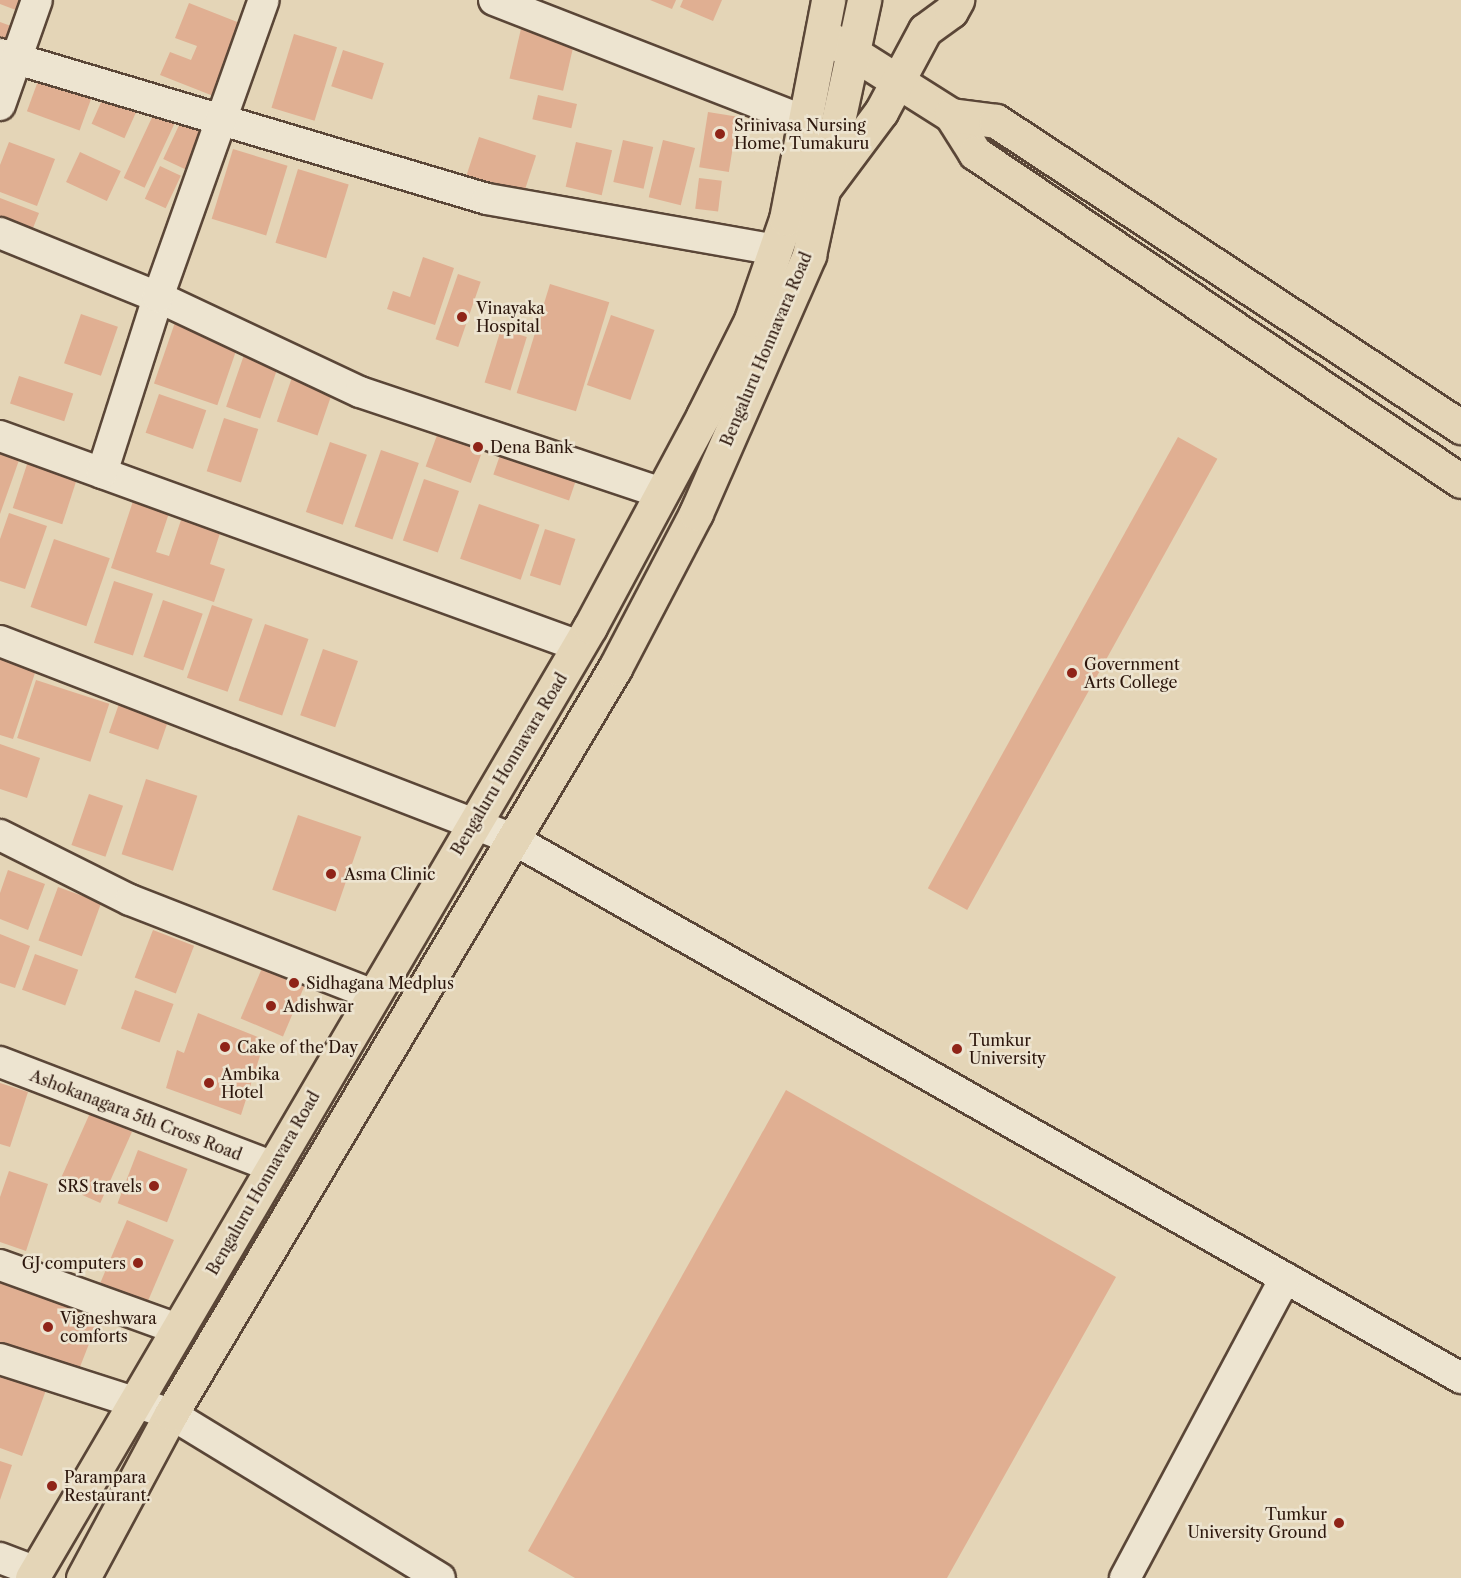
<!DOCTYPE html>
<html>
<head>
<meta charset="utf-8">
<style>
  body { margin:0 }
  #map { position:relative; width:1461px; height:1578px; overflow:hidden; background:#e4d5b7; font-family:"Libre Caslon Text",serif }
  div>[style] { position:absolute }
  .building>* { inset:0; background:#e0af92; transform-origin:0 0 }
  .roads { filter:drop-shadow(2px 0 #5a4637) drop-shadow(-2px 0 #5a4637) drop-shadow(0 2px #5a4637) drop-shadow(0 -2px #5a4637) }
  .minor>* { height:30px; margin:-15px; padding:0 15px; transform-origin:15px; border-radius:15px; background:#ede4d0 }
  .major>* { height:33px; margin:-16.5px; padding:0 16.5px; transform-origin:16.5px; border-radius:16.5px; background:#e4d5b7 }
  .dots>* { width:16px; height:16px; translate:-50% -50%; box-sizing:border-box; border:3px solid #ede4d0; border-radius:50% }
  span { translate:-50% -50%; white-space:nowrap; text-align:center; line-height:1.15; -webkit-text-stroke:5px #ede4d0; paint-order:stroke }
  .poi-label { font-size:16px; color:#2c160c }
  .left { translate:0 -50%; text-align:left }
  .right { translate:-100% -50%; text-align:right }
  .street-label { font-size:16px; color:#2c160c }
</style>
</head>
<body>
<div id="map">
  <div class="building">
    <i style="clip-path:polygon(0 0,25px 0,21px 12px,0 4px)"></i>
    <i style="clip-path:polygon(650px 0,676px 0,672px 9px)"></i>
    <i style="clip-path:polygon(683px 0,722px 0,713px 21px,680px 7px)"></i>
    <i style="clip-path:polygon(189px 3px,250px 27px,221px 99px,160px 75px,170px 52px,191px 60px,197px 46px,175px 38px)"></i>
    <i style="left:523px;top:20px;width:55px;height:60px;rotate:13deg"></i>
    <i style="clip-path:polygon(0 22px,11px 26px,1px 58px,0 58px)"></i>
    <i style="left:294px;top:34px;width:45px;height:77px;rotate:17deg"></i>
    <i style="left:343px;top:50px;width:43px;height:38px;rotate:18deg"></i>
    <i style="left:42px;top:70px;width:56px;height:44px;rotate:20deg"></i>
    <i style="left:107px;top:89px;width:36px;height:38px;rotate:24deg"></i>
    <i style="left:538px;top:95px;width:40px;height:25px;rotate:13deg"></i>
    <i style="left:155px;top:111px;width:23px;height:74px;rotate:25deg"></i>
    <i style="left:708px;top:112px;width:30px;height:56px;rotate:9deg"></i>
    <i style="left:181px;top:121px;width:26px;height:42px;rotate:25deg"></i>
    <i style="left:479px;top:137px;width:60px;height:40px;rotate:18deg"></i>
    <i style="left:623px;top:140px;width:31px;height:43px;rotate:13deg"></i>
    <i style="left:663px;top:140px;width:33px;height:59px;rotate:14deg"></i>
    <i style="clip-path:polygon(9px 142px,55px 159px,37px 206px,0 192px,0 165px)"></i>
    <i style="left:576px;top:142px;width:37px;height:46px;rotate:13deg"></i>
    <i style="left:233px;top:149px;width:57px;height:73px;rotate:17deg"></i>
    <i style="left:80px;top:152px;width:45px;height:33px;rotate:25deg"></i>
    <i style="left:160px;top:166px;width:23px;height:36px;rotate:25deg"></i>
    <i style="left:298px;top:169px;width:53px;height:77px;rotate:17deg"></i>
    <i style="left:699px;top:178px;width:23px;height:31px;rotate:7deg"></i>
    <i style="clip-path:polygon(0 198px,39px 213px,27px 243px,0 233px)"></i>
    <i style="clip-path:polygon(423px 257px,454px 268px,435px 325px,387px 309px,393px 291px,410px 297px)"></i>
    <i style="left:458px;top:274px;width:24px;height:69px;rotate:19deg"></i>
    <i style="left:550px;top:284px;width:62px;height:114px;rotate:17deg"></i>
    <i style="left:181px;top:305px;width:67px;height:83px;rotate:19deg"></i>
    <i style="left:81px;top:314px;width:39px;height:52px;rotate:19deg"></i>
    <i style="left:611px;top:315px;width:46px;height:74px;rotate:19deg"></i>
    <i style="left:501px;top:329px;width:27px;height:56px;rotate:17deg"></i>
    <i style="left:245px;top:352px;width:36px;height:58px;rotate:19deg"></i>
    <i style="left:298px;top:360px;width:43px;height:65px;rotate:19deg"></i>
    <i style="left:19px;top:376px;width:57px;height:29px;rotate:18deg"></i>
    <i style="left:159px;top:394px;width:50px;height:41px;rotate:19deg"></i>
    <i style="left:224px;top:418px;width:36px;height:56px;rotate:18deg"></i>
    <i style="left:440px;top:427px;width:48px;height:42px;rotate:20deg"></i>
    <i style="left:508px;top:432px;width:80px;height:45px;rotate:19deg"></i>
    <i style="left:1178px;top:437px;width:45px;height:516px;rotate:29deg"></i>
    <i style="clip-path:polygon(0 438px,24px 446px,0 514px)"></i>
    <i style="left:330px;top:442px;width:39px;height:74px;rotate:19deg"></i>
    <i style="left:381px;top:450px;width:40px;height:81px;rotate:19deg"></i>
    <i style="left:31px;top:452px;width:52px;height:59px;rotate:18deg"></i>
    <i style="left:424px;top:479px;width:37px;height:65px;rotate:19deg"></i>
    <i style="clip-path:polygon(134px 498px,170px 510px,156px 552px,169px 556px,183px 514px,222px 527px,210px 564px,225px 569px,214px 602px,111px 568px)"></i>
    <i style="left:479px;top:504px;width:64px;height:58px;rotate:19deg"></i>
    <i style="clip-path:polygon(9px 513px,47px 526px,25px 589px,0 581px,0 539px)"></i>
    <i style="left:545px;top:529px;width:32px;height:49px;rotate:18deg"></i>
    <i style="left:54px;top:539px;width:59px;height:72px;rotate:19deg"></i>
    <i style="left:114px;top:581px;width:41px;height:65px;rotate:18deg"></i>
    <i style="left:163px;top:600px;width:42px;height:60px;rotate:19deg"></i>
    <i style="left:212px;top:605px;width:43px;height:77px;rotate:19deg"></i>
    <i style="left:265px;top:624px;width:46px;height:81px;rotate:19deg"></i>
    <i style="left:323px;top:649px;width:37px;height:70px;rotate:19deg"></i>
    <i style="clip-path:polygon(0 655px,37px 667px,13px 739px,0 735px)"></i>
    <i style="left:36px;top:680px;width:77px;height:61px;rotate:18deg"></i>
    <i style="left:122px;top:695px;width:52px;height:40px;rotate:19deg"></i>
    <i style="clip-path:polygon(0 744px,40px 758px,27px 798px,0 789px)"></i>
    <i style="left:146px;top:779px;width:54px;height:79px;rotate:18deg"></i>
    <i style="left:89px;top:794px;width:36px;height:54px;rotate:19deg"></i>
    <i style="left:298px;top:815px;width:67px;height:79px;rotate:19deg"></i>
    <i style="clip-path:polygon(8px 870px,45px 884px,28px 930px,0 919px,0 893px)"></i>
    <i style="left:58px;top:887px;width:46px;height:57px;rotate:20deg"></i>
    <i style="left:153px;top:930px;width:44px;height:51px;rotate:21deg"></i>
    <i style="clip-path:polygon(0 934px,30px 946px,15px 988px,0 983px)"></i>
    <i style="left:35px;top:954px;width:46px;height:38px;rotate:20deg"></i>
    <i style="left:268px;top:954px;width:46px;height:70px;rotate:23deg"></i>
    <i style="left:135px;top:990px;width:41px;height:41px;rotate:20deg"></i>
    <i style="clip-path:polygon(198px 1013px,265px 1040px,241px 1115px,166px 1088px,177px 1050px,184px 1053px)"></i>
    <i style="clip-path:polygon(0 1083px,28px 1092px,10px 1147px,0 1144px)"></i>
    <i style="clip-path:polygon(786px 1090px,1116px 1277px,947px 1578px,575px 1578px,528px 1551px)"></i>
    <i style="left:90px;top:1113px;width:46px;height:78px;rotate:24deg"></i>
    <i style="left:138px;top:1150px;width:53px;height:57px;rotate:21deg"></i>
    <i style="clip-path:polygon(9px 1171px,48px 1184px,26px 1251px,0 1242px,0 1197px)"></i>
    <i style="left:127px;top:1220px;width:51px;height:70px;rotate:23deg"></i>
    <i style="clip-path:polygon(0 1274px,101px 1313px,78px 1372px,0 1342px)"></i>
    <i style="clip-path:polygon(0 1374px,46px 1390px,22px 1456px,0 1448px)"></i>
    <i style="clip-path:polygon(0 1461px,12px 1465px,0 1500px)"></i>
  </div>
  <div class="roads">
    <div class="minor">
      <i style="left:494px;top:0;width:334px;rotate:21.3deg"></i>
      <i style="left:0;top:54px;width:508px;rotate:16.58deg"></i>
      <i style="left:487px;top:199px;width:292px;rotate:10deg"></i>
      <i style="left:0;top:105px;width:111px;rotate:-70.6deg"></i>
      <i style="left:0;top:233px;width:170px;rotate:22.1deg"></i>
      <i style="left:158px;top:297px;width:223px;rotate:25.2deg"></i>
      <i style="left:360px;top:392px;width:318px;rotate:18.5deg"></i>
      <i style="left:0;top:436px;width:616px;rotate:19.94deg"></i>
      <i style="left:102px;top:473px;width:185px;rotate:-72.3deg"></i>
      <i style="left:158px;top:297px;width:315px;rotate:-70.4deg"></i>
      <i style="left:0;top:641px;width:550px;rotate:21.1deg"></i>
      <i style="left:513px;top:839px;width:1091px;rotate:29.62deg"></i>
      <i style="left:0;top:835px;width:145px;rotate:26.6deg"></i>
      <i style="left:130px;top:900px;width:262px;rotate:21.3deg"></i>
      <i style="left:0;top:1062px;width:292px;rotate:21deg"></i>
      <i style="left:0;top:1265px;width:189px;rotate:19.8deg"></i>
      <i style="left:0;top:1359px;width:180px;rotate:17.8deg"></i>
      <i style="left:171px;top:1414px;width:315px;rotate:31.4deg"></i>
      <i style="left:0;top:1558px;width:39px;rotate:21deg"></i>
      <i style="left:1125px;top:1578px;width:340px;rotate:-61.9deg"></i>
    </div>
    <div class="major">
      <i style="left:834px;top:41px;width:138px;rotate:32.3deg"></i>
      <i style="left:951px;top:115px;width:45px;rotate:57.7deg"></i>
      <i style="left:975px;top:153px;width:586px;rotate:34.02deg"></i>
      <i style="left:951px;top:115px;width:45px;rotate:7.6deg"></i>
      <i style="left:996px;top:121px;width:557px;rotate:33.35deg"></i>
      <i style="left:825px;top:187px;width:94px;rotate:-53.3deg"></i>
      <i style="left:881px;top:112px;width:93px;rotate:-61.8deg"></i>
      <i style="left:925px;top:30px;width:32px;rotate:-36deg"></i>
      <i style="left:951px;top:11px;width:13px;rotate:-61deg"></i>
      <i style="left:32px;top:1578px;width:1103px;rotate:-59.6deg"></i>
      <i style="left:590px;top:627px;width:239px;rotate:-61.8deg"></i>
      <i style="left:703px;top:416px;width:107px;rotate:-63.4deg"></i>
      <i style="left:751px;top:320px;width:107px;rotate:-70.9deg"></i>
      <i style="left:786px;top:219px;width:223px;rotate:-79.1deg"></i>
      <i style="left:83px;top:1578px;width:186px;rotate:-61.8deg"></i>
      <i style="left:171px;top:1414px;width:868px;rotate:-59.24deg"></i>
      <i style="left:615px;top:668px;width:175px;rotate:-62.4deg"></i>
      <i style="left:696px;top:513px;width:282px;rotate:-66.3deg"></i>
      <i style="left:809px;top:255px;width:261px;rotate:-77.8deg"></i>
    </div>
  </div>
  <div class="dots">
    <i style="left:720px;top:134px;background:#8f2418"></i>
    <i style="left:462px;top:317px;background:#8f2418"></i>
    <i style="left:478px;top:447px;background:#8f2418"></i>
    <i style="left:1072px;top:673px;background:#8f2418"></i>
    <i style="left:331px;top:874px;background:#8f2418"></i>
    <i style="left:294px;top:983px;background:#8f2418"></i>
    <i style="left:271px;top:1006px;background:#8f2418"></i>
    <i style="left:225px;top:1047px;background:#8f2418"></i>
    <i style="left:957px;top:1049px;background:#8f2418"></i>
    <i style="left:209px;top:1083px;background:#8f2418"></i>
    <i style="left:154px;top:1186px;background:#8f2418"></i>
    <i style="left:138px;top:1263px;background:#8f2418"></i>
    <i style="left:48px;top:1327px;background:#8f2418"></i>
    <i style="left:52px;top:1486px;background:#8f2418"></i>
    <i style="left:1339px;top:1523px;background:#8f2418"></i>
  </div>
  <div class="poi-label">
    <span class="left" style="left:734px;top:134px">Srinivasa Nursing<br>Home, Tumakuru</span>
    <span class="left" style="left:476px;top:317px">Vinayaka<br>Hospital</span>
    <span class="left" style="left:490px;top:447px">Dena Bank</span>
    <span class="left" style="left:1084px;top:673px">Government<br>Arts College</span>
    <span class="left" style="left:344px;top:874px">Asma Clinic</span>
    <span class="left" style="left:306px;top:983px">Sidhagana Medplus</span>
    <span class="left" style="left:283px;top:1006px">Adishwar</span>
    <span class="left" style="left:969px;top:1049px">Tumkur<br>University</span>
    <span class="left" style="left:237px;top:1047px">Cake of the Day</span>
    <span class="left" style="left:221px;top:1083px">Ambika<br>Hotel</span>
    <span class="right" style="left:142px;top:1186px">SRS travels</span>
    <span class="right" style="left:126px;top:1263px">GJ computers</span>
    <span class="left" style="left:60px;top:1327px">Vigneshwara<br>comforts</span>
    <span class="left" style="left:64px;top:1486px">Parampara<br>Restaurant.</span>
    <span class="right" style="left:1327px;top:1523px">Tumkur<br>University Ground</span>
  </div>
  <div class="street-label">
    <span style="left:766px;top:349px;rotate:-67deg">Bengaluru Honnavara Road</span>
    <span style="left:509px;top:764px;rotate:-59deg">Bengaluru Honnavara Road</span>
    <span style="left:136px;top:1115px;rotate:21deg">Ashokanagara 5th Cross Road</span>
    <span style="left:263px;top:1183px;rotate:-60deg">Bengaluru Honnavara Road</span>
  </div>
</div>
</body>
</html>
